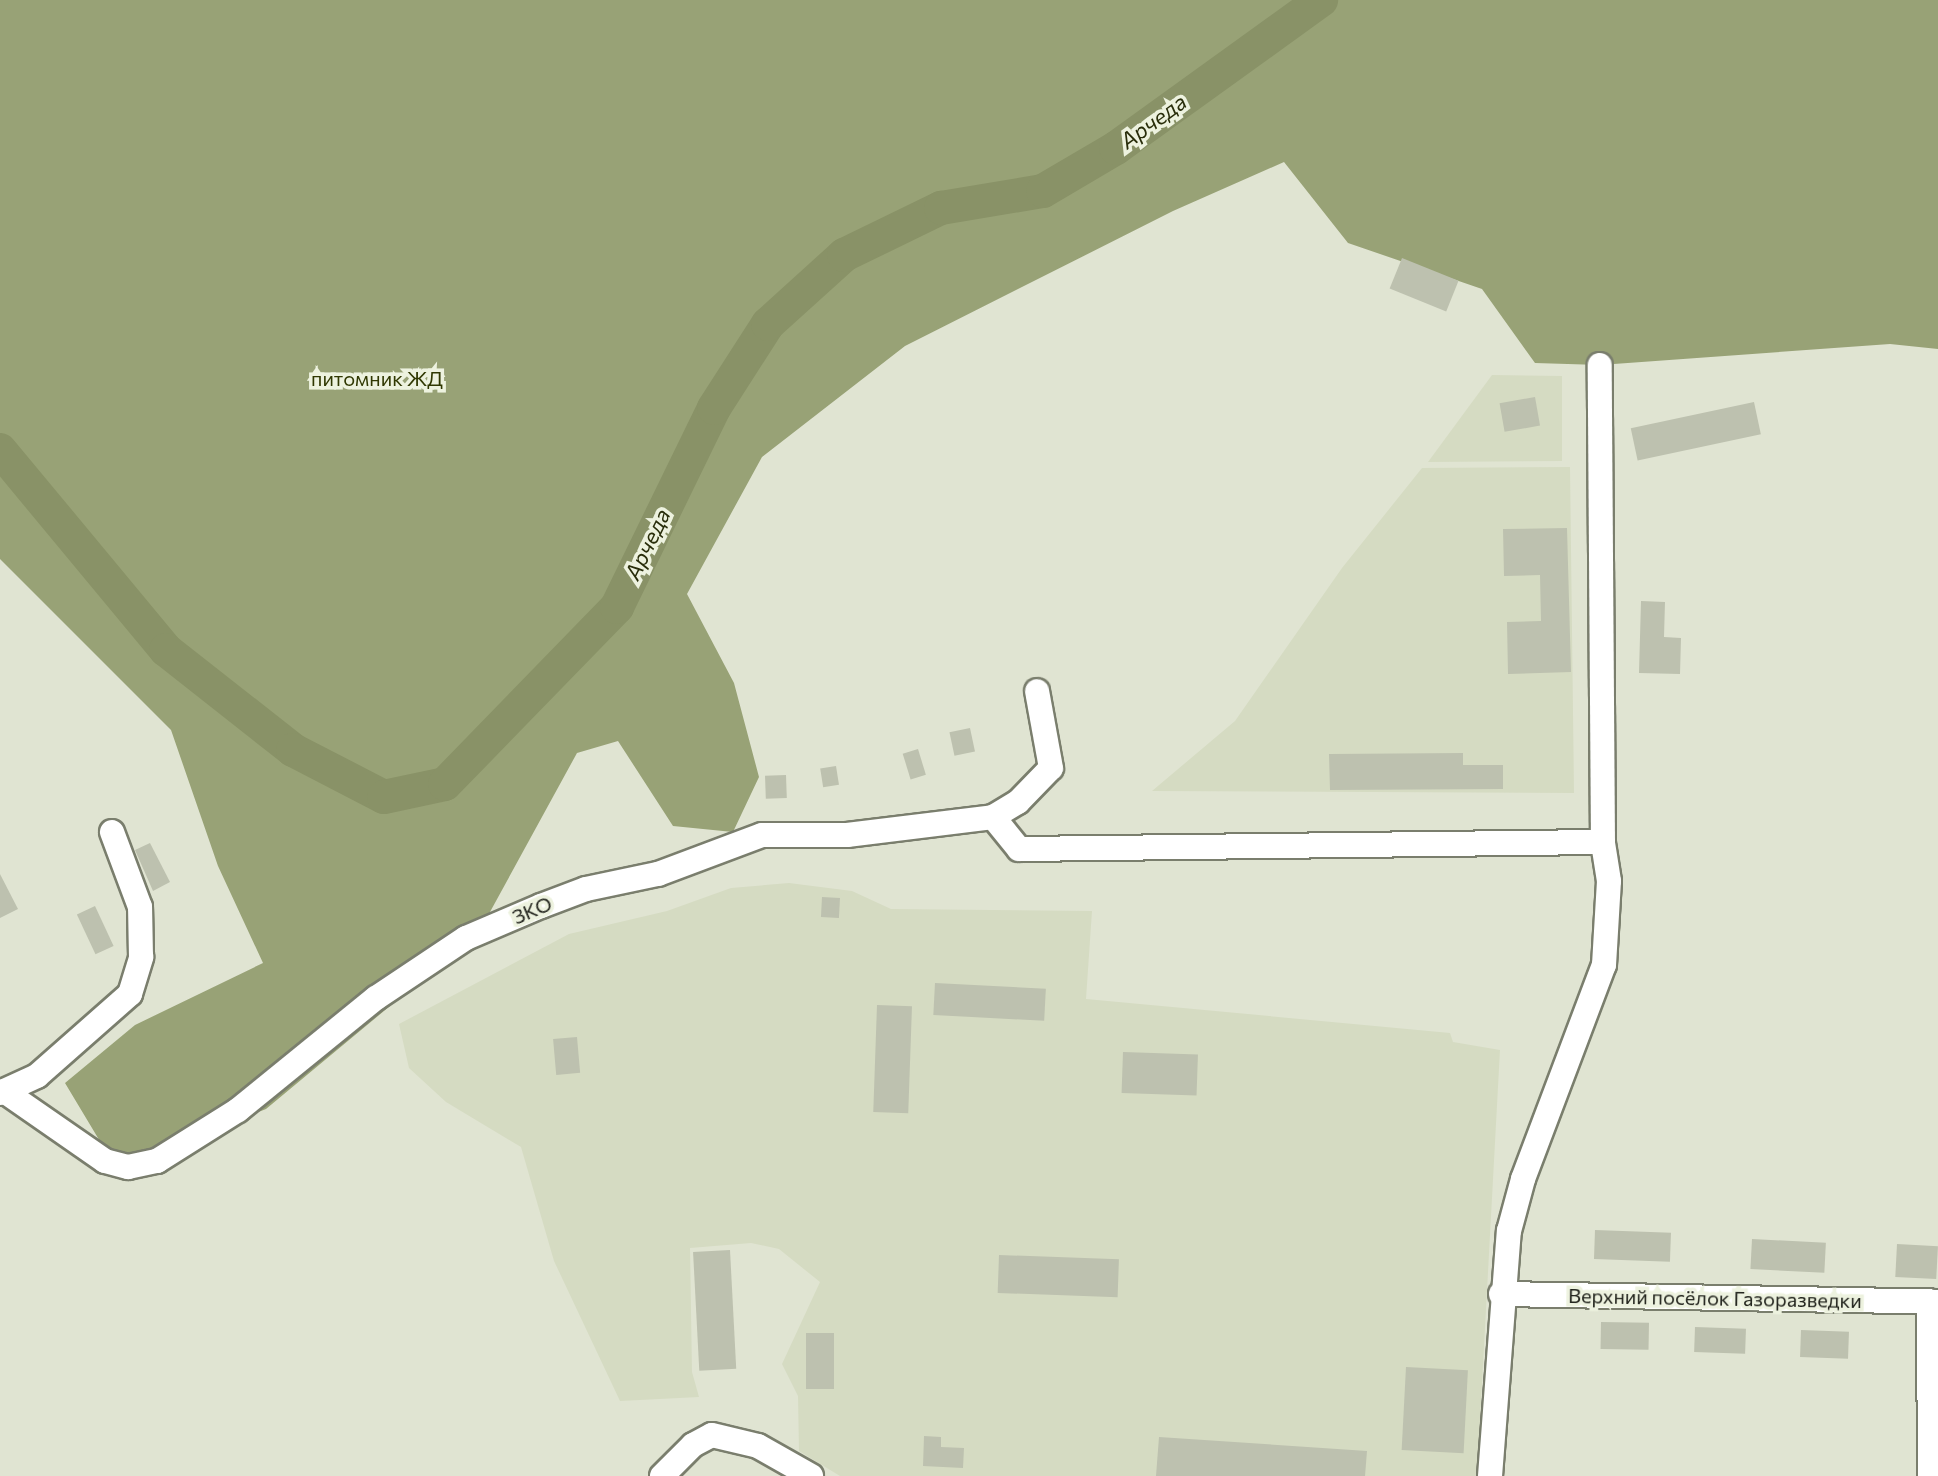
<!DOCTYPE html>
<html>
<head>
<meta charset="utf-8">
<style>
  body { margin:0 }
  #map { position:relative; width:1938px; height:1476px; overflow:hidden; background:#e0e4d2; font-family:Commissioner,sans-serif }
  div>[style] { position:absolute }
  .built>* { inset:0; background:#d5dbc2 }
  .forest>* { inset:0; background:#98a276 }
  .river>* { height:34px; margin:-17px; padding:0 17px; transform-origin:17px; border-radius:17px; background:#899267 }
  .building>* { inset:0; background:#bdc1af; transform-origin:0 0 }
  .roads { filter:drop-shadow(2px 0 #7a7e6d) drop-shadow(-2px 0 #7a7e6d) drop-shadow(0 2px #7a7e6d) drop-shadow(0 -2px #7a7e6d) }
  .minor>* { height:24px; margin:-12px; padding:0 12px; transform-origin:12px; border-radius:12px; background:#fff }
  span { translate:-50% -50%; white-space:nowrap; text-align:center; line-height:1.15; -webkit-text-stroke:7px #edf2df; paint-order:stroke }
  .park-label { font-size:20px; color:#303802 }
  .street-label { font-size:20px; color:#22241d }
  .water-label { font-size:22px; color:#282d0a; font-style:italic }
</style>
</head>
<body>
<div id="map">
  <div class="built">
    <i style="clip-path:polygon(1492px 375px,1562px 376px,1562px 461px,1428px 462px)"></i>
    <i style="clip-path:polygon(1570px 467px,1574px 793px,1152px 791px,1235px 721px,1342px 568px,1422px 468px)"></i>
    <i style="clip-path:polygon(789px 883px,852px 891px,891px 909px,1092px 911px,1086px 999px,1450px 1033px,1453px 1042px,1500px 1050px,1477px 1476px,840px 1476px,799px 1451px,798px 1396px,782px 1364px,820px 1282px,779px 1249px,751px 1243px,690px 1248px,692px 1372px,699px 1397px,620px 1401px,554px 1261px,521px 1147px,446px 1102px,409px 1068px,399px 1024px,569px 934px,667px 911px,731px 888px)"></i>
  </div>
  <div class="forest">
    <i style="clip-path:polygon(0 0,1938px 0,1938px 349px,1890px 344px,1600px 365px,1535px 363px,1482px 289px,1348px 243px,1284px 162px,1173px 211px,905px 346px,762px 457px,687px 594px,734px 683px,759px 777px,733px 832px,673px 826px,618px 741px,577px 753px,479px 932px,266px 1109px,116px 1168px,65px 1083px,135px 1025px,263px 963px,218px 866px,171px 730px,0 559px)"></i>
  </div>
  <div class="river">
    <i style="left:0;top:450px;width:260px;rotate:50.3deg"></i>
    <i style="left:166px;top:650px;width:162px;rotate:38.2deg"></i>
    <i style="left:293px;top:750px;width:102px;rotate:27.3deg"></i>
    <i style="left:384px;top:797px;width:62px;rotate:-12deg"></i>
    <i style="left:445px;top:784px;width:247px;rotate:-45.8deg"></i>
    <i style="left:617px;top:607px;width:221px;rotate:-64deg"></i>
    <i style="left:714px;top:408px;width:100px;rotate:-57.3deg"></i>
    <i style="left:768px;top:324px;width:103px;rotate:-42.2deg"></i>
    <i style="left:844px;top:255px;width:108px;rotate:-25.9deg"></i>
    <i style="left:941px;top:208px;width:103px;rotate:-9.5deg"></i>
    <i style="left:1043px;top:191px;width:85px;rotate:-30.5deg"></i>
    <i style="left:1116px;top:148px;width:253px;rotate:-35.8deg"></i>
  </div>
  <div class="building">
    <i style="left:1402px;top:258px;width:61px;height:33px;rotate:22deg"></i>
    <i style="left:1535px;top:397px;width:29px;height:36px;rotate:80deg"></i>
    <i style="left:1754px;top:402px;width:33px;height:126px;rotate:78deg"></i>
    <i style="clip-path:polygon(1567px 528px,1571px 672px,1508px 674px,1507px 622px,1541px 621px,1540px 575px,1504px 576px,1503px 529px)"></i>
    <i style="clip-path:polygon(1641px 601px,1665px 602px,1664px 637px,1681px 638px,1680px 674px,1639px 673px)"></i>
    <i style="left:970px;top:728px;width:24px;height:21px;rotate:78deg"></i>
    <i style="left:918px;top:749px;width:27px;height:16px;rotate:73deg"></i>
    <i style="clip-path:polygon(1463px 753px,1463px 765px,1503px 765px,1503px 789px,1330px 790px,1329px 754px)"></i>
    <i style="left:836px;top:766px;width:19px;height:16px;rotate:81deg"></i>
    <i style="left:786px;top:775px;width:23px;height:21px;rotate:88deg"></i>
    <i style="clip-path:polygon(150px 843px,170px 882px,153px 891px,135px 850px)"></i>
    <i style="clip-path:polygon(0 874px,18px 909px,0 918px)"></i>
    <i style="left:822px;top:897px;width:18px;height:20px;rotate:3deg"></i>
    <i style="left:95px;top:906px;width:44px;height:20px;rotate:65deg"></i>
    <i style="left:935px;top:983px;width:111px;height:32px;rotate:3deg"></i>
    <i style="left:877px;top:1005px;width:35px;height:107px;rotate:2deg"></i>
    <i style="left:577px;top:1037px;width:36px;height:24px;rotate:85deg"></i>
    <i style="left:1123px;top:1052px;width:75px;height:41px;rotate:2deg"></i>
    <i style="left:1595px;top:1230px;width:76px;height:29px;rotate:2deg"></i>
    <i style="left:1752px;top:1239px;width:74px;height:30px;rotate:3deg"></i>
    <i style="left:1897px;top:1244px;width:41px;height:33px;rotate:3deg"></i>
    <i style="left:730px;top:1250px;width:119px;height:37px;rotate:87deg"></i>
    <i style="left:999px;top:1255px;width:120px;height:38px;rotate:2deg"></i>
    <i style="left:1601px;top:1322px;width:48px;height:27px;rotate:1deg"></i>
    <i style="left:1695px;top:1327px;width:51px;height:25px;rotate:2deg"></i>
    <i style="left:1801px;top:1330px;width:48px;height:27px;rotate:2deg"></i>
    <i style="left:806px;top:1333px;width:28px;height:56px"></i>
    <i style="left:1406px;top:1367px;width:62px;height:83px;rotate:3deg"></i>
    <i style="clip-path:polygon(924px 1436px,941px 1437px,941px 1447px,964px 1448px,963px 1468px,923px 1466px)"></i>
    <i style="clip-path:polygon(1159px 1437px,1367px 1451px,1365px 1476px,1156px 1476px)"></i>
  </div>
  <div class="roads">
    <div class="minor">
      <i style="left:993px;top:817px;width:41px;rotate:50.9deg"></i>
      <i style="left:1019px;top:849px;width:584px;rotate:-0.69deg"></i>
      <i style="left:4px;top:1091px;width:123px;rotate:34.7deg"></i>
      <i style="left:105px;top:1161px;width:24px;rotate:15deg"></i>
      <i style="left:128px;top:1167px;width:30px;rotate:-12deg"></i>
      <i style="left:157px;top:1161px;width:96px;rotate:-32.2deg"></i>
      <i style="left:238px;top:1110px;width:178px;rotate:-39.1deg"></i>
      <i style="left:376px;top:998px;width:108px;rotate:-33.7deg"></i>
      <i style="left:466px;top:938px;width:82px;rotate:-23.1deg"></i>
      <i style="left:541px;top:906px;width:48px;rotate:-20.7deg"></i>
      <i style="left:586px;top:889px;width:74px;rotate:-11.8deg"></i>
      <i style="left:658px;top:874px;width:111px;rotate:-20.6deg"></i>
      <i style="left:762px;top:835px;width:85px"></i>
      <i style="left:847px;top:835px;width:147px;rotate:-7deg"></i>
      <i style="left:993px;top:817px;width:29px;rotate:-31deg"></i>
      <i style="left:1018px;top:802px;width:47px;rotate:-45.9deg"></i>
      <i style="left:1051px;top:768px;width:78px;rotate:-100.3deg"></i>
      <i style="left:0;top:1093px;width:41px;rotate:-24.7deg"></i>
      <i style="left:37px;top:1076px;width:124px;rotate:-41.4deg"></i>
      <i style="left:130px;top:994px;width:39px;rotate:-73deg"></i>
      <i style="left:141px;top:957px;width:50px;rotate:-91.1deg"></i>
      <i style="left:140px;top:907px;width:80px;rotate:-110.5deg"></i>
      <i style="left:1501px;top:1294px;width:437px;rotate:1deg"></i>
      <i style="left:1929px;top:1301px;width:175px;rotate:89.7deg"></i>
      <i style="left:662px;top:1476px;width:44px;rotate:-45deg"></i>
      <i style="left:693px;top:1445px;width:21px;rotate:-28deg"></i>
      <i style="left:712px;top:1435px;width:47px;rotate:13.4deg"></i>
      <i style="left:758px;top:1446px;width:61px;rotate:29.5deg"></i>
      <i style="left:1490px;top:1476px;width:246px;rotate:-85.6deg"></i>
      <i style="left:1509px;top:1231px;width:54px;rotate:-74.9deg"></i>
      <i style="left:1523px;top:1179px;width:229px;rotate:-69.3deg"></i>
      <i style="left:1604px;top:965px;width:84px;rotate:-86.6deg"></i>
      <i style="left:1609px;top:881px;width:39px;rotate:-99deg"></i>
      <i style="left:1603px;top:842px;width:477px;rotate:-90.4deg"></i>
    </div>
  </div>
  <div class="park-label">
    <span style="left:377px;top:378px">питомник ЖД</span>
  </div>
  <div class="street-label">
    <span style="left:532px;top:910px;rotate:-23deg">ЗКО</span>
    <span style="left:1715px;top:1298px;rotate:1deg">Верхний посёлок Газоразведки</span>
  </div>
  <div class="water-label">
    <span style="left:1153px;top:121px;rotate:-36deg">Арчеда</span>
    <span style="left:647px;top:544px;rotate:-64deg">Арчеда</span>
  </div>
</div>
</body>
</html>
